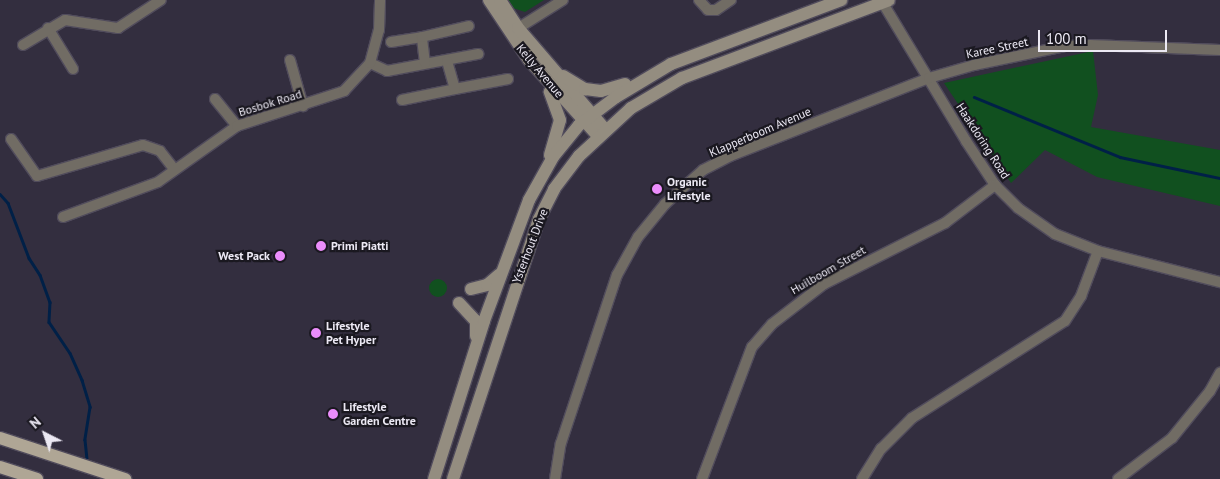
<!DOCTYPE html>
<html>
<head>
<meta charset="utf-8">
<style>
  body { margin:0 }
  #map { position:relative; width:1220px; height:479px; overflow:hidden; background:#332e3f; font-family:"PT Sans",sans-serif }
  div>[style] { position:absolute }
  .green>* { inset:0; background:#11501f }
  .round { border-radius:50% }
  .stream>* { height:2.5px; margin:-1.25px; padding:0 1.25px; transform-origin:1.25px; border-radius:1.25px; background:#002047 }
  .roads { filter:drop-shadow(1px 0 #514c5c) drop-shadow(-1px 0 #514c5c) drop-shadow(0 1px #514c5c) drop-shadow(0 -1px #514c5c) }
  .street>* { height:10px; margin:-5px; padding:0 5px; transform-origin:5px; border-radius:5px; background:#716c64 }
  .secondary>* { height:12px; margin:-6px; padding:0 6px; transform-origin:6px; border-radius:6px; background:#948d80 }
  .primary>* { height:12px; margin:-6px; padding:0 6px; transform-origin:6px; border-radius:6px; background:#afa695 }
  .dots>* { width:14px; height:14px; translate:-50% -50%; box-sizing:border-box; border:2px solid #1a1820; border-radius:50% }
  span { translate:-50% -50%; white-space:nowrap; text-align:center; line-height:1.15; -webkit-text-stroke:4.5px #1a1820; paint-order:stroke }
  .street-label { font-size:12px; color:#ece9f4 }
  .poi-label { font-size:12px; color:#ece9f4; font-weight:700 }
  .left { translate:0 -50%; text-align:left }
  .right { translate:-100% -50%; text-align:right }
  .north { position:absolute; left:20px; top:409px; width:50px; height:50px; -webkit-text-stroke:4px #1a1820; paint-order:stroke; rotate:319deg; font-size:14px; font-weight:700; line-height:20px; text-align:center; color:#ece9f4 }
  .north::after { content:''; display:block; margin:auto; width:18px; height:22px; background:#ece9f4; clip-path:polygon(50% 0,100% 100%,50% 72%,0 100%) }
  .scale { position:absolute; left:1038px; top:30px; width:129px; height:22px; box-sizing:border-box; border:2px solid #ece9f4; border-top:0; padding-left:6px; font-size:15px; line-height:18px; white-space:nowrap; color:#ece9f4; -webkit-text-stroke:4px #1a1820; paint-order:stroke }
</style>
</head>
<body>
<div id="map">
  <div class="green">
    <i style="clip-path:polygon(508px 0,544px 0,525px 12px,513px 8px)"></i>
    <i style="clip-path:polygon(1093px 51px,1098px 95px,1091px 127px,1220px 150px,1220px 206px,1097px 177px,1045px 150px,1011px 183px,944px 83px)"></i>
    <i class="round" style="left:429px;top:279px;width:18px;height:18px"></i>
  </div>
  <div class="stream">
    <i style="left:974px;top:97px;width:158px;rotate:22.3deg"></i>
    <i style="left:1120px;top:157px;width:102px;rotate:11.9deg"></i>
    <i style="left:0;top:194px;width:12px;rotate:48deg"></i>
    <i style="left:8px;top:203px;width:59px;rotate:69.1deg"></i>
    <i style="left:29px;top:258px;width:20px;rotate:57deg"></i>
    <i style="left:40px;top:275px;width:29px;rotate:70deg"></i>
    <i style="left:50px;top:302px;width:20px;rotate:93deg"></i>
    <i style="left:49px;top:322px;width:37px;rotate:56deg"></i>
    <i style="left:70px;top:353px;width:30px;rotate:66deg"></i>
    <i style="left:82px;top:380px;width:28px;rotate:73deg"></i>
    <i style="left:90px;top:407px;width:33px;rotate:99deg"></i>
    <i style="left:85px;top:440px;width:19px;rotate:84deg"></i>
  </div>
  <div class="roads">
    <div class="street">
      <i style="left:699px;top:0;width:13px;rotate:48deg"></i>
      <i style="left:708px;top:10px;width:8px"></i>
      <i style="left:716px;top:10px;width:18px;rotate:-34deg"></i>
      <i style="left:881px;top:0;width:165px;rotate:58.9deg"></i>
      <i style="left:966px;top:141px;width:53px;rotate:56.6deg"></i>
      <i style="left:995px;top:185px;width:33px;rotate:45deg"></i>
      <i style="left:1018px;top:208px;width:45px;rotate:35.1deg"></i>
      <i style="left:1055px;top:234px;width:46px;rotate:21.6deg"></i>
      <i style="left:1098px;top:251px;width:126px;rotate:14.3deg"></i>
      <i style="left:48px;top:28px;width:48px;rotate:58.6deg"></i>
      <i style="left:512px;top:32px;width:60px;rotate:-32.1deg"></i>
      <i style="left:391px;top:42px;width:31px;rotate:-9deg"></i>
      <i style="left:23px;top:45px;width:49px;rotate:-30.8deg"></i>
      <i style="left:65px;top:20px;width:54px;rotate:8.6deg"></i>
      <i style="left:118px;top:28px;width:51px;rotate:-33.1deg"></i>
      <i style="left:290px;top:60px;width:48px;rotate:74.2deg"></i>
      <i style="left:370px;top:63px;width:19px;rotate:25deg"></i>
      <i style="left:387px;top:71px;width:93px;rotate:-10.6deg"></i>
      <i style="left:425px;top:63px;width:26px;rotate:-97deg"></i>
      <i style="left:422px;top:37px;width:48px;rotate:-13.2deg"></i>
      <i style="left:455px;top:89px;width:54px;rotate:-10.7deg"></i>
      <i style="left:215px;top:99px;width:35px;rotate:51deg"></i>
      <i style="left:402px;top:100px;width:54px;rotate:-11.7deg"></i>
      <i style="left:455px;top:89px;width:29px;rotate:-106deg"></i>
      <i style="left:11px;top:139px;width:45px;rotate:54.9deg"></i>
      <i style="left:37px;top:176px;width:110px;rotate:-16.3deg"></i>
      <i style="left:143px;top:145px;width:18px;rotate:19deg"></i>
      <i style="left:160px;top:151px;width:24px;rotate:52deg"></i>
      <i style="left:63px;top:217px;width:101px;rotate:-20.2deg"></i>
      <i style="left:158px;top:182px;width:97px;rotate:-35.3deg"></i>
      <i style="left:237px;top:126px;width:113px;rotate:-18.1deg"></i>
      <i style="left:344px;top:91px;width:38px;rotate:-47deg"></i>
      <i style="left:370px;top:63px;width:34px;rotate:-75deg"></i>
      <i style="left:379px;top:30px;width:30px;rotate:-88deg"></i>
      <i style="left:555px;top:479px;width:36px;rotate:-81deg"></i>
      <i style="left:561px;top:443px;width:177px;rotate:-71.6deg"></i>
      <i style="left:617px;top:275px;width:43px;rotate:-61.1deg"></i>
      <i style="left:638px;top:237px;width:43px;rotate:-50.7deg"></i>
      <i style="left:665px;top:204px;width:51px;rotate:-41.8deg"></i>
      <i style="left:703px;top:170px;width:30px;rotate:-27deg"></i>
      <i style="left:730px;top:156px;width:214px;rotate:-21.4deg"></i>
      <i style="left:929px;top:78px;width:47px;rotate:-16.1deg"></i>
      <i style="left:974px;top:65px;width:94px;rotate:-11.7deg"></i>
      <i style="left:1066px;top:46px;width:24px;rotate:-2deg"></i>
      <i style="left:1090px;top:45px;width:130px;rotate:2.2deg"></i>
      <i style="left:702px;top:479px;width:141px;rotate:-69.3deg"></i>
      <i style="left:752px;top:347px;width:30px;rotate:-49deg"></i>
      <i style="left:772px;top:324px;width:66px;rotate:-37.6deg"></i>
      <i style="left:824px;top:284px;width:136px;rotate:-26.8deg"></i>
      <i style="left:945px;top:223px;width:63px;rotate:-37.2deg"></i>
      <i style="left:862px;top:479px;width:36px;rotate:-58deg"></i>
      <i style="left:881px;top:449px;width:44px;rotate:-45deg"></i>
      <i style="left:912px;top:418px;width:181px;rotate:-32.4deg"></i>
      <i style="left:1065px;top:321px;width:30px;rotate:-57deg"></i>
      <i style="left:1081px;top:296px;width:48px;rotate:-69.3deg"></i>
      <i style="left:1118px;top:479px;width:68px;rotate:-37.2deg"></i>
      <i style="left:1172px;top:438px;width:60px;rotate:-51deg"></i>
      <i style="left:1210px;top:391px;width:21px;rotate:-61deg"></i>
    </div>
    <div class="secondary">
      <i style="left:489px;top:0;width:72px;rotate:56.3deg"></i>
      <i style="left:529px;top:60px;width:103px;rotate:47.8deg"></i>
      <i style="left:500px;top:0;width:33px;rotate:57deg"></i>
      <i style="left:518px;top:28px;width:133px;rotate:49.3deg"></i>
      <i style="left:563px;top:76px;width:26px;rotate:31deg"></i>
      <i style="left:585px;top:89px;width:16px;rotate:7deg"></i>
      <i style="left:601px;top:91px;width:25px;rotate:-16deg"></i>
      <i style="left:550px;top:155px;width:36px;rotate:-74deg"></i>
      <i style="left:560px;top:120px;width:30px;rotate:-110deg"></i>
      <i style="left:471px;top:289px;width:16px;rotate:-14deg"></i>
      <i style="left:487px;top:285px;width:16px;rotate:-40deg"></i>
      <i style="left:459px;top:303px;width:25px;rotate:47deg"></i>
      <i style="left:476px;top:321px;width:15px;rotate:90deg"></i>
      <i style="left:434px;top:479px;width:166px;rotate:-72.4deg"></i>
      <i style="left:484px;top:321px;width:129px;rotate:-69.6deg"></i>
      <i style="left:529px;top:200px;width:49px;rotate:-60.8deg"></i>
      <i style="left:553px;top:157px;width:41px;rotate:-50.9deg"></i>
      <i style="left:579px;top:125px;width:46px;rotate:-37.1deg"></i>
      <i style="left:616px;top:97px;width:64px;rotate:-31deg"></i>
      <i style="left:671px;top:64px;width:182px;rotate:-20.6deg"></i>
      <i style="left:453px;top:479px;width:274px;rotate:-71.7deg"></i>
      <i style="left:539px;top:219px;width:34px;rotate:-63deg"></i>
      <i style="left:554px;top:189px;width:41px;rotate:-52.9deg"></i>
      <i style="left:579px;top:156px;width:71px;rotate:-42.7deg"></i>
      <i style="left:631px;top:108px;width:59px;rotate:-30.5deg"></i>
      <i style="left:682px;top:78px;width:221px;rotate:-20.6deg"></i>
    </div>
    <div class="primary">
      <i style="left:0;top:438px;width:132px;rotate:18.2deg"></i>
      <i style="left:0;top:467px;width:39px;rotate:18deg"></i>
    </div>
  </div>
  <div class="dots">
    <i style="left:657px;top:189px;background:#eb8dfb"></i>
    <i style="left:321px;top:246px;background:#eb8dfb"></i>
    <i style="left:280px;top:256px;background:#eb8dfb"></i>
    <i style="left:316px;top:333px;background:#eb8dfb"></i>
    <i style="left:333px;top:414px;background:#eb8dfb"></i>
  </div>
  <div class="street-label">
    <span style="left:997px;top:48px;rotate:-12deg">Karee Street</span>
    <span style="left:540px;top:71px;rotate:50deg">Kelly Avenue</span>
    <span style="left:270px;top:103px;rotate:-17deg">Bosbok Road</span>
    <span style="left:760px;top:132px;rotate:-23deg">Klapperboom Avenue</span>
    <span style="left:983px;top:141px;rotate:57deg">Haakdoring Road</span>
    <span style="left:530px;top:246px;rotate:-69deg">Ysterhout Drive</span>
    <span style="left:828px;top:270px;rotate:-30deg">Huilboom Street</span>
  </div>
  <div class="poi-label">
    <span class="left" style="left:667px;top:189px">Organic<br>Lifestyle</span>
    <span class="left" style="left:331px;top:246px">Primi Piatti</span>
    <span class="right" style="left:270px;top:256px">West Pack</span>
    <span class="left" style="left:326px;top:333px">Lifestyle<br>Pet Hyper</span>
    <span class="left" style="left:343px;top:414px">Lifestyle<br>Garden Centre</span>
  </div>
  <div class="north">N</div>
  <div class="scale">100 m</div>
</div>
</body>
</html>
